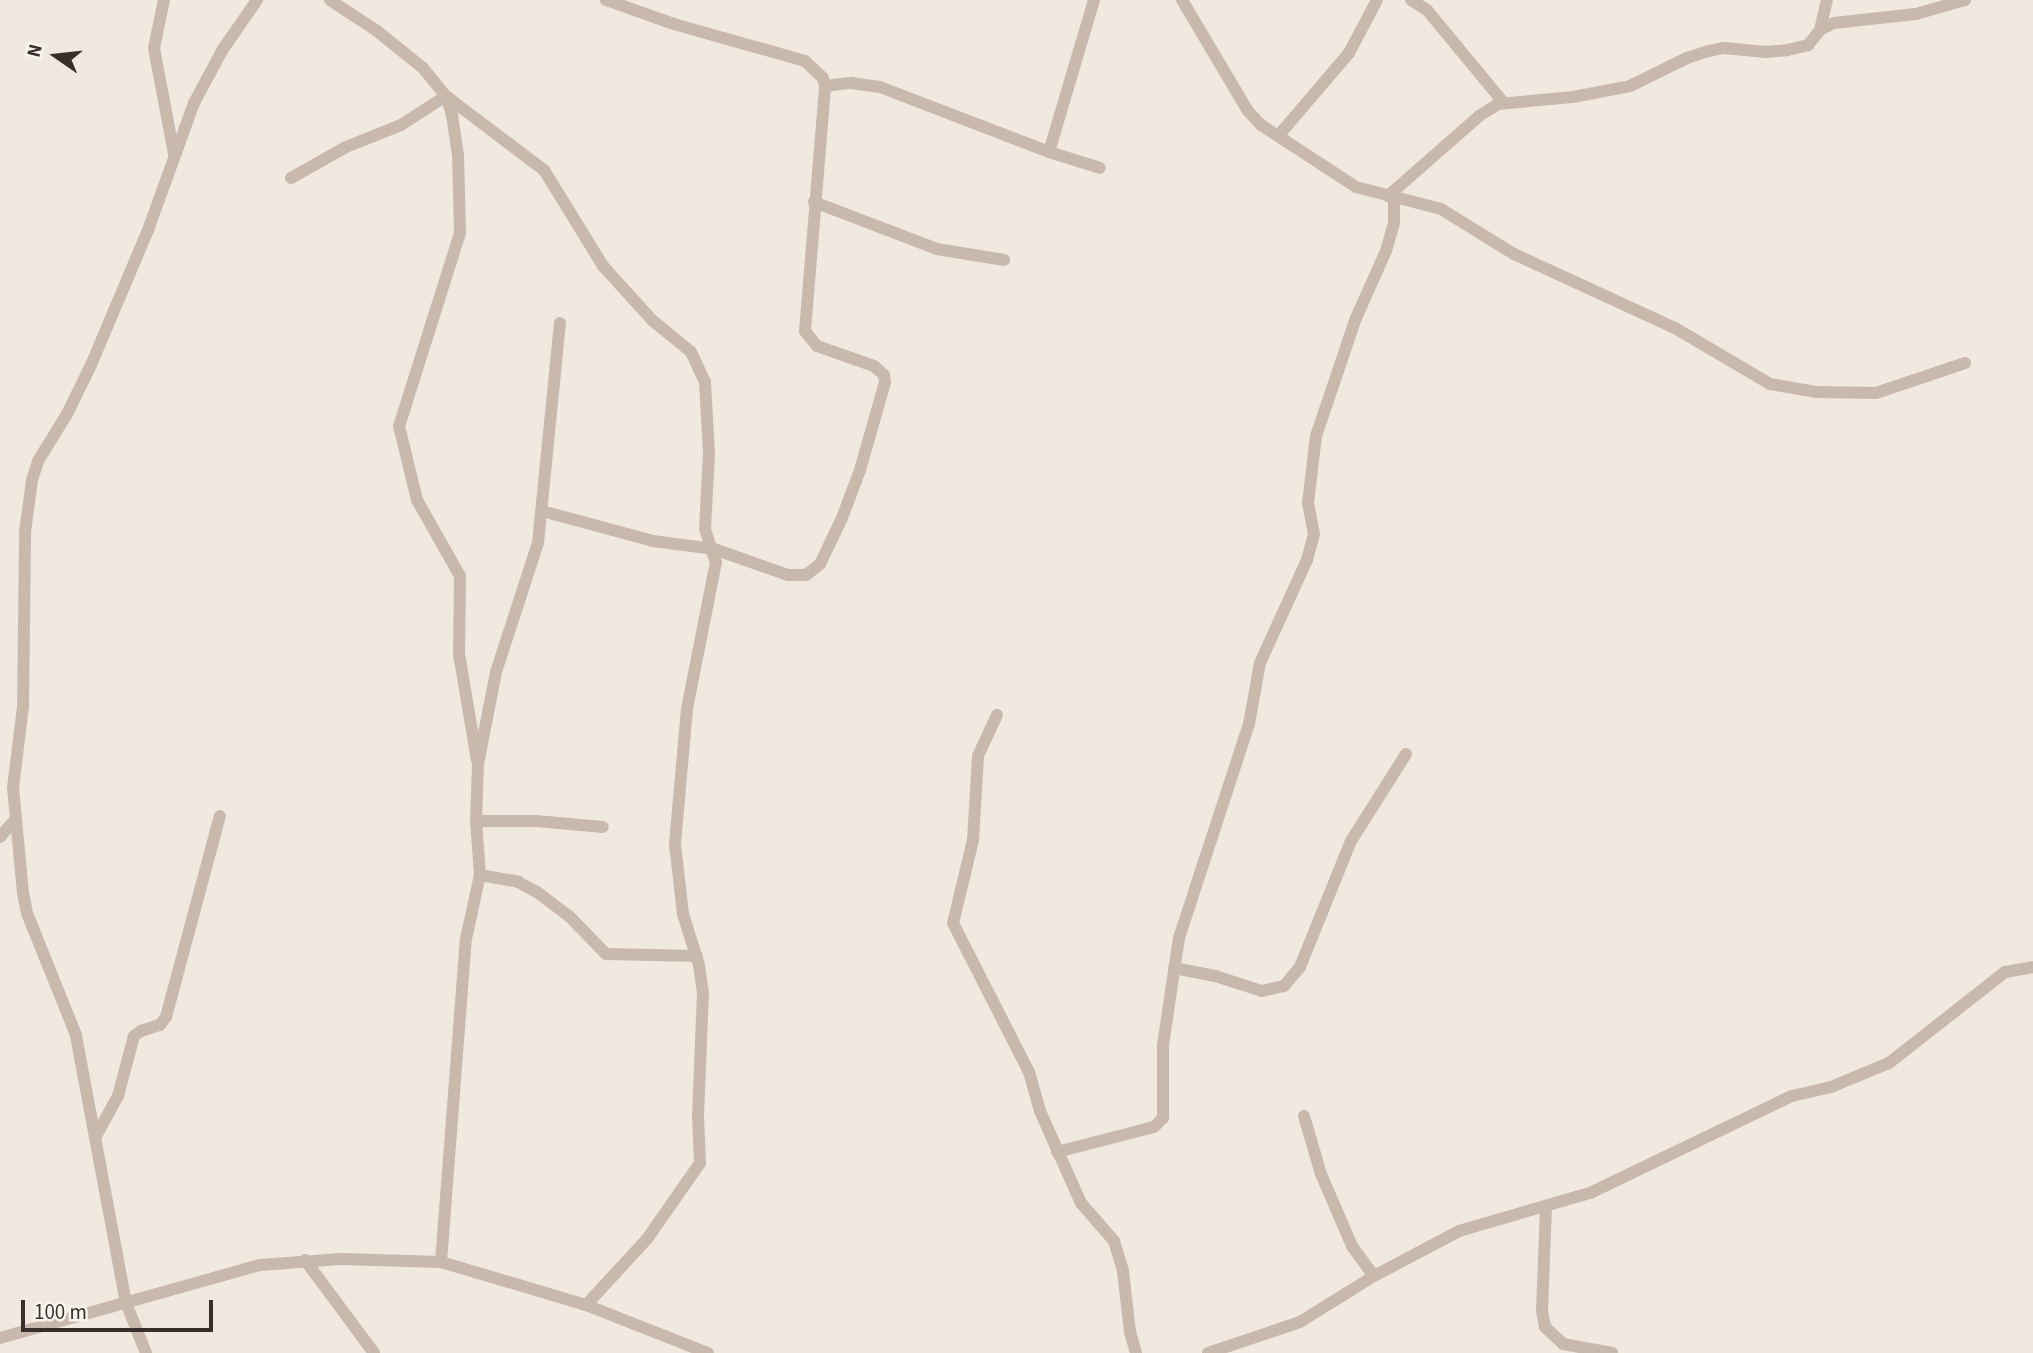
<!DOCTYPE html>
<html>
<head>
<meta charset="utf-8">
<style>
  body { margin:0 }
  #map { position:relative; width:2033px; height:1353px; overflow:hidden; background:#f1e9e0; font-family:"Source Sans 3",sans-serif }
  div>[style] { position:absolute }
  .minor>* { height:12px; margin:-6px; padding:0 6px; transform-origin:6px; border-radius:6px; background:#c9b9ad }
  span { translate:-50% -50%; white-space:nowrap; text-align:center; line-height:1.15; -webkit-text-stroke:5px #f9f3ed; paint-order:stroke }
  .north { position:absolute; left:21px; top:21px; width:70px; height:70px; -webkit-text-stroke:5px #f9f3ed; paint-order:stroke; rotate:284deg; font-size:19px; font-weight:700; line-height:28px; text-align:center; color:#382f2b }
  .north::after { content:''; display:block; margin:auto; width:24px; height:32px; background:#382f2b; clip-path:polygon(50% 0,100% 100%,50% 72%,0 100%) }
  .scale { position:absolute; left:21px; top:1300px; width:192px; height:32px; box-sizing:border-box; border:4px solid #382f2b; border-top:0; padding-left:9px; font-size:21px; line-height:24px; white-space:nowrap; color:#382f2b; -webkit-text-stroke:5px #f9f3ed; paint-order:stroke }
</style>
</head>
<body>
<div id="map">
  <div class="minor">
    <i style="left:164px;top:0;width:49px;rotate:101.8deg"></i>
    <i style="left:154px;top:48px;width:108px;rotate:79.3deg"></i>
    <i style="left:330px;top:0;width:56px;rotate:33.4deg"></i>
    <i style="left:377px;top:31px;width:59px;rotate:38.8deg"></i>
    <i style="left:423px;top:68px;width:36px;rotate:51deg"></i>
    <i style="left:446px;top:96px;width:20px;rotate:72deg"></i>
    <i style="left:452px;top:115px;width:40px;rotate:81.5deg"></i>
    <i style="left:458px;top:155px;width:78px;rotate:88.5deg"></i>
    <i style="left:460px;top:233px;width:202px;rotate:107.5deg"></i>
    <i style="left:399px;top:426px;width:76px;rotate:76.3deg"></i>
    <i style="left:417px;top:500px;width:87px;rotate:60.5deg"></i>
    <i style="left:460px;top:576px;width:78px;rotate:90.7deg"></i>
    <i style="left:459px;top:654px;width:108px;rotate:80.4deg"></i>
    <i style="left:1182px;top:0;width:129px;rotate:59.3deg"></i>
    <i style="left:1248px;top:111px;width:19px;rotate:47deg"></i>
    <i style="left:1261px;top:125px;width:113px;rotate:33.1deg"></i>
    <i style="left:1356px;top:187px;width:88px;rotate:14.5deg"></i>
    <i style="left:1441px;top:209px;width:86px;rotate:31.7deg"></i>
    <i style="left:1514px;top:254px;width:177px;rotate:24.7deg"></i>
    <i style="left:1675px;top:328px;width:110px;rotate:30.5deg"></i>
    <i style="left:1770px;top:384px;width:48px;rotate:9.7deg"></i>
    <i style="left:1817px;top:392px;width:59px;rotate:1deg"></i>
    <i style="left:1876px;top:393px;width:94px;rotate:-18.6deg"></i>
    <i style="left:1411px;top:0;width:19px;rotate:32deg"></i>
    <i style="left:1427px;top:10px;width:121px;rotate:50.4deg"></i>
    <i style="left:1820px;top:30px;width:31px;rotate:-77deg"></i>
    <i style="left:825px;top:86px;width:26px;rotate:-7deg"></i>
    <i style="left:851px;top:83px;width:29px;rotate:8deg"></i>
    <i style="left:880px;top:87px;width:181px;rotate:21deg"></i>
    <i style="left:1049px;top:152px;width:53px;rotate:17.4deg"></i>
    <i style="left:1279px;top:135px;width:108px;rotate:-49.5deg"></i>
    <i style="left:1349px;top:53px;width:60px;rotate:-62.2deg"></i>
    <i style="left:1049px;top:152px;width:159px;rotate:-73.5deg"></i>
    <i style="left:291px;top:178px;width:63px;rotate:-29.4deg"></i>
    <i style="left:346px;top:147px;width:59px;rotate:-21.8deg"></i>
    <i style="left:401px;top:125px;width:54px;rotate:-32.8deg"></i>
    <i style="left:446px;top:96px;width:123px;rotate:37.1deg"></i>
    <i style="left:544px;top:170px;width:113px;rotate:58.4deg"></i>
    <i style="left:603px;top:266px;width:73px;rotate:47.8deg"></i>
    <i style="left:652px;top:320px;width:50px;rotate:39.4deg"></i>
    <i style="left:691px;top:352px;width:33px;rotate:65deg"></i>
    <i style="left:705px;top:382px;width:71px;rotate:86.8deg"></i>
    <i style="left:709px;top:453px;width:76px;rotate:93deg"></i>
    <i style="left:705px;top:529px;width:35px;rotate:72deg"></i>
    <i style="left:716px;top:562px;width:150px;rotate:101.2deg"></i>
    <i style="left:687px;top:709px;width:136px;rotate:95.1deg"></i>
    <i style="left:675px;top:844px;width:70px;rotate:83.5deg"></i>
    <i style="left:683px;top:914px;width:53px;rotate:72.6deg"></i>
    <i style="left:699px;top:965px;width:27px;rotate:82deg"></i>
    <i style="left:703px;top:992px;width:125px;rotate:92.3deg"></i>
    <i style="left:698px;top:1117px;width:46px;rotate:87.5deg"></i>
    <i style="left:700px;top:1163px;width:93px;rotate:124.9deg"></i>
    <i style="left:647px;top:1239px;width:90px;rotate:132.7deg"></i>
    <i style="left:1388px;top:196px;width:121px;rotate:-41.3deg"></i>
    <i style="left:1479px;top:116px;width:22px;rotate:-32deg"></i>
    <i style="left:1498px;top:104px;width:75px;rotate:-5.3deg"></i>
    <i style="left:1573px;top:97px;width:58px;rotate:-10.9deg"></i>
    <i style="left:1630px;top:86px;width:64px;rotate:-26.2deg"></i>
    <i style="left:1687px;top:58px;width:23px;rotate:-18deg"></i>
    <i style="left:1709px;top:51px;width:14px;rotate:-12deg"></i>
    <i style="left:1723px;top:48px;width:43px;rotate:5.3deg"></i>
    <i style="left:1766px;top:52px;width:21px;rotate:-5deg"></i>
    <i style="left:1787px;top:50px;width:22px;rotate:-13deg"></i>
    <i style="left:1808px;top:45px;width:19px;rotate:-51deg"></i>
    <i style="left:1820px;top:30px;width:16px;rotate:-27deg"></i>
    <i style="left:1834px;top:23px;width:82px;rotate:-6.3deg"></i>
    <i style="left:1916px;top:14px;width:51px;rotate:-15.9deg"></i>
    <i style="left:814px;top:202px;width:132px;rotate:20.9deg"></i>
    <i style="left:937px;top:249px;width:68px;rotate:9.3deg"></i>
    <i style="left:542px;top:511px;width:115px;rotate:15.1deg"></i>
    <i style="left:653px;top:541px;width:62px;rotate:7.5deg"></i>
    <i style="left:714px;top:549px;width:78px;rotate:19.4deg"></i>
    <i style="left:788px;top:575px;width:18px"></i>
    <i style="left:806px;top:575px;width:18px;rotate:-38deg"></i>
    <i style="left:820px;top:564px;width:51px;rotate:-64.4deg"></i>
    <i style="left:842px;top:518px;width:51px;rotate:-69.4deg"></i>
    <i style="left:860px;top:470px;width:91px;rotate:-74.1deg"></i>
    <i style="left:885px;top:382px;width:7px;rotate:-98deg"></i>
    <i style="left:884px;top:375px;width:13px;rotate:-138deg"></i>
    <i style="left:874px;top:366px;width:60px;rotate:-160.7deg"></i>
    <i style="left:817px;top:346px;width:19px;rotate:-129deg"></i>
    <i style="left:805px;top:331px;width:246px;rotate:-85.3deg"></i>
    <i style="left:825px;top:86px;width:8px;rotate:-104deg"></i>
    <i style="left:823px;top:78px;width:25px;rotate:-137deg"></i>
    <i style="left:805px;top:61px;width:139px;rotate:-164.2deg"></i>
    <i style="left:671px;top:23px;width:69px;rotate:-160.5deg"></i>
    <i style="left:997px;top:715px;width:45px;rotate:114.9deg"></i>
    <i style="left:978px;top:756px;width:84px;rotate:93.4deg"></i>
    <i style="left:973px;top:840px;width:85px;rotate:103.5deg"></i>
    <i style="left:953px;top:923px;width:167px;rotate:63deg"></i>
    <i style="left:1029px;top:1072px;width:41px;rotate:74.2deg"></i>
    <i style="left:1040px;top:1111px;width:101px;rotate:66deg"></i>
    <i style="left:1081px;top:1203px;width:50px;rotate:49deg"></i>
    <i style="left:1114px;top:1241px;width:31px;rotate:73deg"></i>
    <i style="left:1123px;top:1271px;width:61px;rotate:83.5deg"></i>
    <i style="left:1130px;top:1332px;width:22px;rotate:74deg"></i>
    <i style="left:476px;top:821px;width:60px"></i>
    <i style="left:536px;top:821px;width:67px;rotate:5.1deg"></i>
    <i style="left:0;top:837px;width:21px;rotate:-49deg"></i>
    <i style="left:480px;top:875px;width:39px;rotate:10deg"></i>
    <i style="left:518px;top:882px;width:21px;rotate:28deg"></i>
    <i style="left:537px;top:892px;width:41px;rotate:37.1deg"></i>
    <i style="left:570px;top:917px;width:52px;rotate:45.8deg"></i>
    <i style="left:606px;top:954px;width:91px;rotate:1.3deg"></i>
    <i style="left:1174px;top:968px;width:42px;rotate:11deg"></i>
    <i style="left:1215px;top:976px;width:49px;rotate:17.7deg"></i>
    <i style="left:1262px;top:991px;width:23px;rotate:-13deg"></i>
    <i style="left:1284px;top:986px;width:25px;rotate:-50deg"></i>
    <i style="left:1300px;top:967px;width:136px;rotate:-68deg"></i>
    <i style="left:1351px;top:841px;width:103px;rotate:-57.7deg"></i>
    <i style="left:1304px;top:1116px;width:60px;rotate:73.7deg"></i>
    <i style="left:1321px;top:1174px;width:78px;rotate:66.7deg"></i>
    <i style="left:1352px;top:1246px;width:37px;rotate:54deg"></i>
    <i style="left:96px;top:1136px;width:46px;rotate:-61.2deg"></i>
    <i style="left:118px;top:1096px;width:62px;rotate:-75.1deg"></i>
    <i style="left:134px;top:1036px;width:9px;rotate:-36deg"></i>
    <i style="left:141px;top:1031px;width:20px;rotate:-18deg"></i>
    <i style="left:160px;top:1025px;width:10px;rotate:-53deg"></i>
    <i style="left:166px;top:1017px;width:208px;rotate:-75deg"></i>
    <i style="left:1057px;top:1152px;width:100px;rotate:-14.5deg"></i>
    <i style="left:1154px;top:1127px;width:13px;rotate:-45deg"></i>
    <i style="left:1163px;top:1118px;width:73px;rotate:-90deg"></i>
    <i style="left:1163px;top:1045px;width:108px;rotate:-81.5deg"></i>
    <i style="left:1179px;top:938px;width:225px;rotate:-71.9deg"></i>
    <i style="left:1249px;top:724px;width:62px;rotate:-79.8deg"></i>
    <i style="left:1260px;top:663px;width:113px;rotate:-65.5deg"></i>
    <i style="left:1307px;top:560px;width:27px;rotate:-75deg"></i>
    <i style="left:1314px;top:534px;width:32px;rotate:-101deg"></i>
    <i style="left:1308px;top:503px;width:67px;rotate:-83.2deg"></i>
    <i style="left:1316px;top:436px;width:125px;rotate:-71.3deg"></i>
    <i style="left:1356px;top:318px;width:73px;rotate:-65.9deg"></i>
    <i style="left:1386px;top:251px;width:29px;rotate:-74deg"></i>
    <i style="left:1394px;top:223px;width:26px;rotate:-90deg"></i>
    <i style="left:1546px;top:1207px;width:104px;rotate:92.2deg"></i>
    <i style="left:1542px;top:1311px;width:16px;rotate:79deg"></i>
    <i style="left:1545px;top:1327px;width:25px;rotate:43deg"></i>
    <i style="left:1563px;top:1344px;width:50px;rotate:10.4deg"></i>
    <i style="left:305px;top:1260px;width:116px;rotate:53.4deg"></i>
    <i style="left:441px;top:1262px;width:324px;rotate:-85.6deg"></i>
    <i style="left:466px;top:939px;width:66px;rotate:-77.7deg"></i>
    <i style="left:480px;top:875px;width:54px;rotate:-94.2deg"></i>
    <i style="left:476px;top:821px;width:57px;rotate:-88deg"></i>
    <i style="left:478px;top:764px;width:94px;rotate:-78.9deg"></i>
    <i style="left:496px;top:672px;width:136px;rotate:-72deg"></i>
    <i style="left:538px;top:543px;width:221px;rotate:-84.3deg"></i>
    <i style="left:0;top:1338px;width:270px;rotate:-15.7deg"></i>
    <i style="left:260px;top:1265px;width:81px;rotate:-4.2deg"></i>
    <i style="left:341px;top:1259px;width:100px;rotate:1.7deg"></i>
    <i style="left:441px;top:1262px;width:151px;rotate:16.5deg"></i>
    <i style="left:586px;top:1305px;width:131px;rotate:21.5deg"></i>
    <i style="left:146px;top:1353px;width:54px;rotate:-111.8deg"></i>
    <i style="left:126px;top:1303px;width:273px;rotate:-100.6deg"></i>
    <i style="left:76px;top:1035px;width:131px;rotate:-111.9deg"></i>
    <i style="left:27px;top:913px;width:20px;rotate:-101deg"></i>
    <i style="left:23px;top:893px;width:105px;rotate:-95.4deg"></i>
    <i style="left:13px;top:788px;width:82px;rotate:-83deg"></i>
    <i style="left:23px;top:707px;width:175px;rotate:-89.3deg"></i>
    <i style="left:25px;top:532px;width:52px;rotate:-82.3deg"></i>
    <i style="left:32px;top:480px;width:20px;rotate:-72deg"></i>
    <i style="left:38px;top:461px;width:55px;rotate:-58.3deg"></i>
    <i style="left:67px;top:414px;width:55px;rotate:-63.9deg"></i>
    <i style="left:91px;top:365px;width:147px;rotate:-67.1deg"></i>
    <i style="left:148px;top:230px;width:135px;rotate:-70.1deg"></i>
    <i style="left:194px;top:103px;width:61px;rotate:-61.8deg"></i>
    <i style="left:223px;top:49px;width:60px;rotate:-55.2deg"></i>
    <i style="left:1208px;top:1353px;width:97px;rotate:-18.6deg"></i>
    <i style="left:1300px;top:1322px;width:87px;rotate:-31.9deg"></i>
    <i style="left:1374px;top:1276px;width:96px;rotate:-27.9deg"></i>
    <i style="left:1459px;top:1231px;width:136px;rotate:-16.2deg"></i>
    <i style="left:1590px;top:1193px;width:224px;rotate:-25.7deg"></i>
    <i style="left:1792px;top:1096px;width:40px;rotate:-13deg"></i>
    <i style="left:1831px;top:1087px;width:63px;rotate:-22.5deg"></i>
    <i style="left:1889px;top:1063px;width:147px;rotate:-38.1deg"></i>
    <i style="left:2005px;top:972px;width:28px;rotate:-10deg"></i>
  </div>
  <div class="north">N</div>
  <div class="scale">100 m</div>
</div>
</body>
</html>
